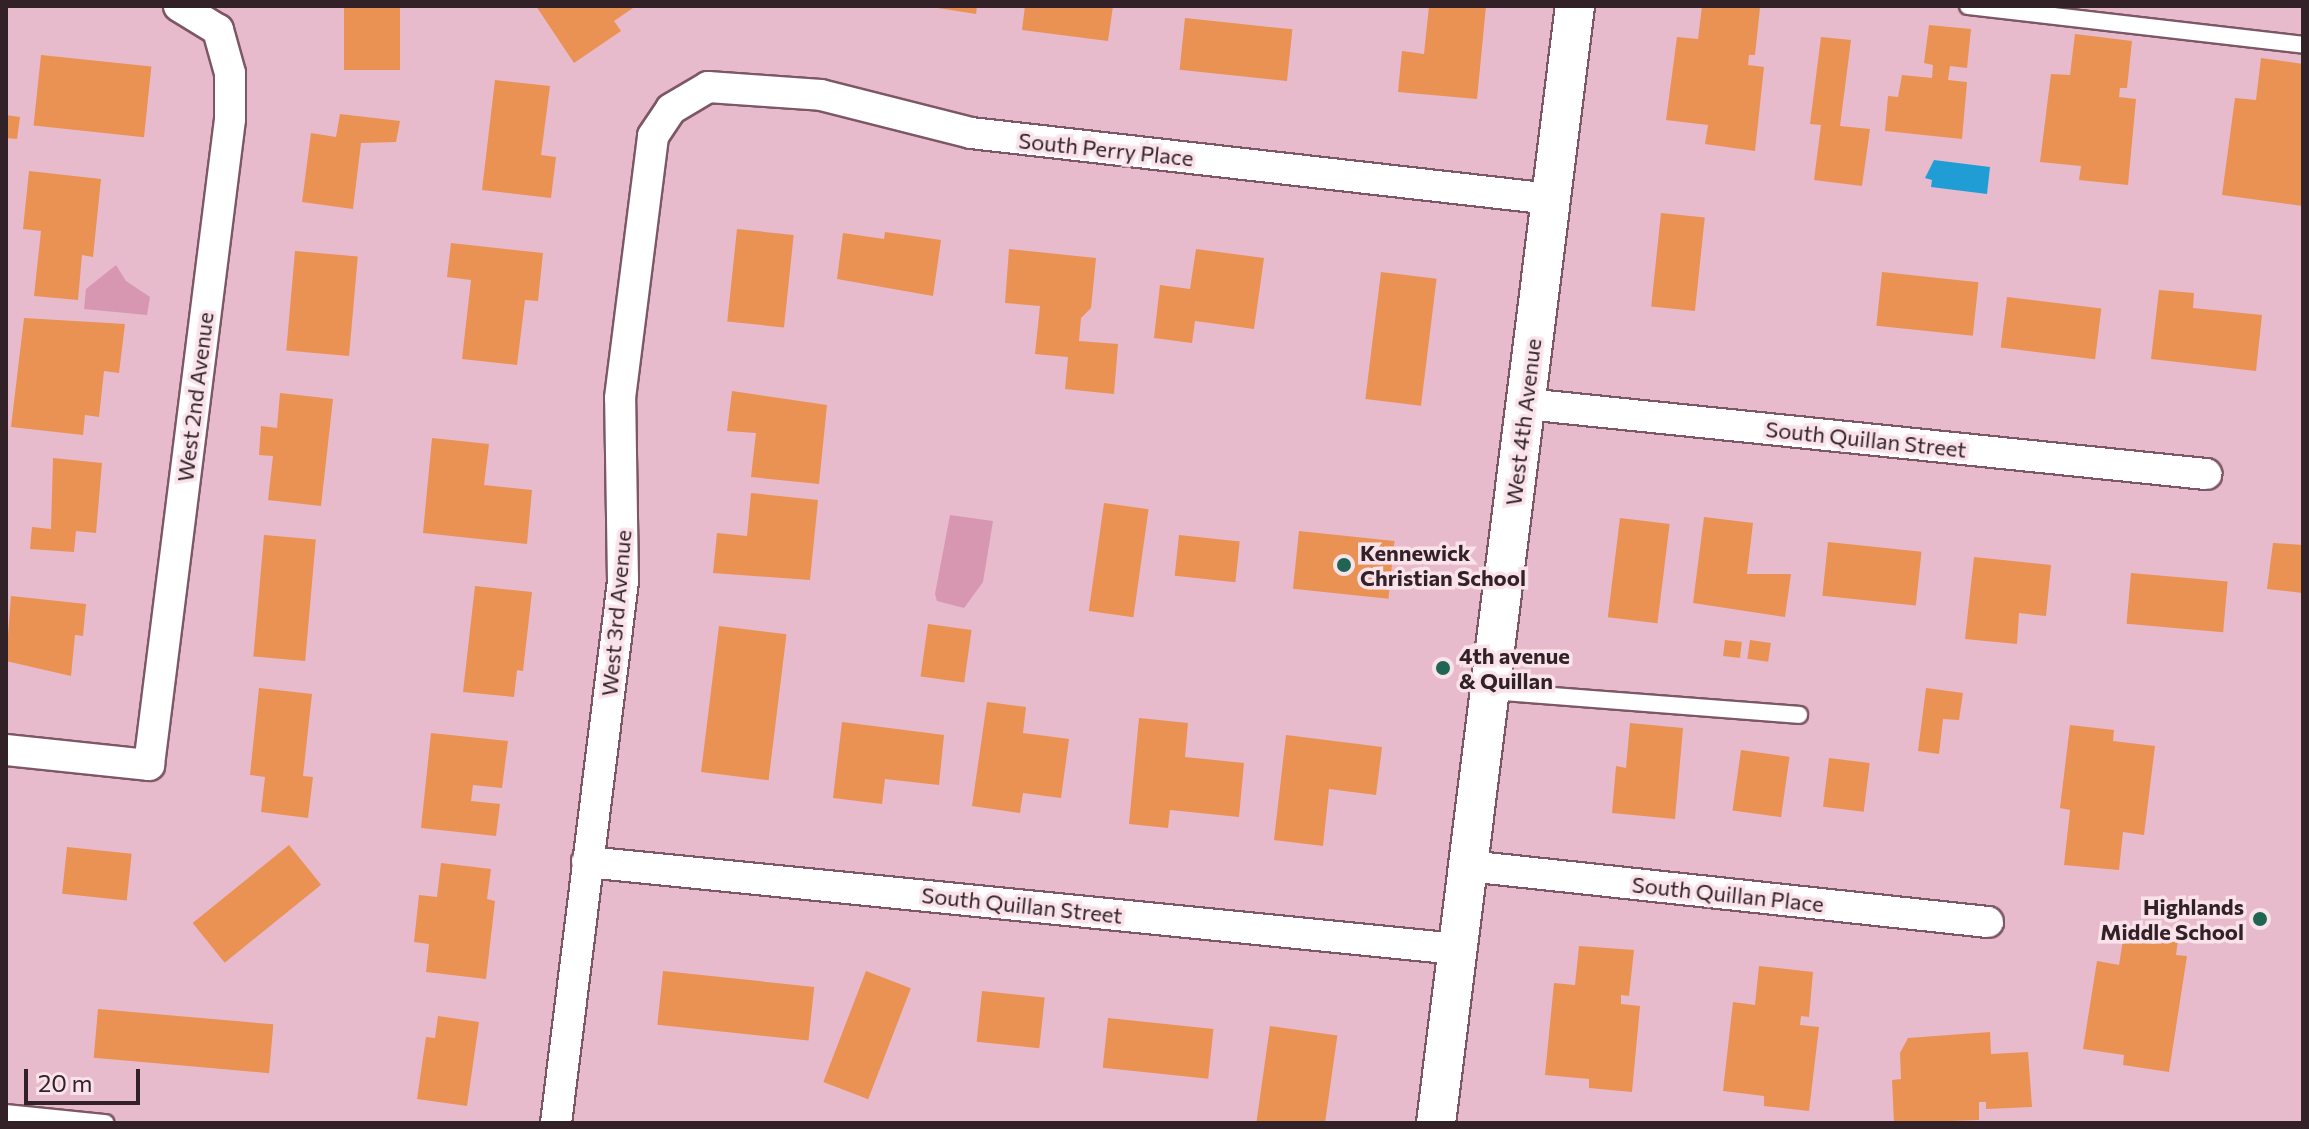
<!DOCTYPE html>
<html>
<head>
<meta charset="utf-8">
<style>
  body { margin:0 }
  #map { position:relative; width:2309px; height:1129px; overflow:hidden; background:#e7bbcb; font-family:Commissioner,sans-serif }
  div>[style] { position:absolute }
  .green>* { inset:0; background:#d897b0 }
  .water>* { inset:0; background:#209dd5 }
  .building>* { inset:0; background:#e99254; transform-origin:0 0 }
  .roads { filter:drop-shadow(2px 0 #7d5766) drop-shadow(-2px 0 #7d5766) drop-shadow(0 2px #7d5766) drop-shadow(0 -2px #7d5766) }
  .service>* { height:16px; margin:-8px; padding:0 8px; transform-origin:8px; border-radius:8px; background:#fff }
  .minor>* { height:30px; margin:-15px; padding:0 15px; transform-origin:15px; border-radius:15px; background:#fff }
  .tertiary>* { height:38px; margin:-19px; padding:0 19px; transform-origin:19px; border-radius:19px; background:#fff }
  .dots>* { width:22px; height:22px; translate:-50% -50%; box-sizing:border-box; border:4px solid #f9e2ea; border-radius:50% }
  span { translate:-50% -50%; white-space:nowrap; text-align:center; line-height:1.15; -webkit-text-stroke:7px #f9e2ea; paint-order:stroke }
  .street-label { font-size:22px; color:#322228 }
  .poi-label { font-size:22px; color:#322228; font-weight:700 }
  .left { translate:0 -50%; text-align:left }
  .right { translate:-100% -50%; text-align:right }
  .frame { position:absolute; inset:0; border:8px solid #322228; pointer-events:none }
  .scale { position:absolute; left:24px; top:1069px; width:116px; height:36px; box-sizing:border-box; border:4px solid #322228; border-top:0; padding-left:10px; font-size:24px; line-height:28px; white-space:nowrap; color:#322228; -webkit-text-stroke:6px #f9e2ea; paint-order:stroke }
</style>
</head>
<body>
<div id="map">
  <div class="green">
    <i style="clip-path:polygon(116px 265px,126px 281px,150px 297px,147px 315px,84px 309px,86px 289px)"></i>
    <i style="clip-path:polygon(950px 515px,993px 521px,983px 582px,964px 608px,937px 601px,935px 594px)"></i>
  </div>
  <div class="water">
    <i style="clip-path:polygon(1934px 160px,1990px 167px,1987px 194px,1931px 187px,1932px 180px,1925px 178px)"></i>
  </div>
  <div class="building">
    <i style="left:344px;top:6px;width:56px;height:64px"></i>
    <i style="clip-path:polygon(536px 6px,636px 6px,614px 21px,621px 31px,574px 63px)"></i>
    <i style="clip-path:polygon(925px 6px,977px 6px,976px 14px)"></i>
    <i style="clip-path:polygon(1025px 6px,1113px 6px,1108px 41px,1022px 30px)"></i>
    <i style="clip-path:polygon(1429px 6px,1486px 6px,1477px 99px,1398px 92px,1402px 51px,1424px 54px)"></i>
    <i style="clip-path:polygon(1702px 6px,1760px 8px,1755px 55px,1749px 55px,1748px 65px,1764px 67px,1755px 151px,1705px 144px,1708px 125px,1666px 120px,1677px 37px,1698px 39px)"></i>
    <i style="left:1185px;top:18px;width:108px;height:52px;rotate:6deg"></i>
    <i style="clip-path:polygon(1929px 25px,1971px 29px,1967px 68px,1950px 66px,1948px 80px,1967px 82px,1962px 139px,1885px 131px,1888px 96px,1898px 97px,1902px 75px,1932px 78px,1933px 65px,1924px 63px)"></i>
    <i style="clip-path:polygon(2075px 34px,2132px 41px,2127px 88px,2120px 88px,2119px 97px,2136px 99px,2128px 185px,2079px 180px,2081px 166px,2040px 162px,2051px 74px,2070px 75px)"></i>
    <i style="clip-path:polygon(1821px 37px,1851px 40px,1840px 126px,1870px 129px,1862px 186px,1814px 180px,1821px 125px,1810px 124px)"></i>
    <i style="left:41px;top:55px;width:111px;height:71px;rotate:6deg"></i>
    <i style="clip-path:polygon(2261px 58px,2303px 64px,2303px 206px,2222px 195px,2235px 98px,2256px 100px)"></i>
    <i style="clip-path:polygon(495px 80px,550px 86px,541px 155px,556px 157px,551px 198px,482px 190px)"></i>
    <i style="clip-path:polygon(340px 114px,400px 121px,396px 142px,361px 143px,353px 209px,302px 202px,311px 133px,336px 137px)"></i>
    <i style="clip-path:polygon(6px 115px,20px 117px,17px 139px,6px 138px)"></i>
    <i style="clip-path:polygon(29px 171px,101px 179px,93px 257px,82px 255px,78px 300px,34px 296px,41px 231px,23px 229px)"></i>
    <i style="left:1661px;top:213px;width:44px;height:94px;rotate:6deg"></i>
    <i style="left:737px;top:229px;width:57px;height:93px;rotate:6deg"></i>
    <i style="clip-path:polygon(885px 232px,941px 240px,933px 296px,837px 279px,843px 233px,884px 239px)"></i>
    <i style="clip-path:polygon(451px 243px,543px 253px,538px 301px,525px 300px,517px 365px,462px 359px,471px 280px,447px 277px)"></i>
    <i style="clip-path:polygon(1009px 249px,1096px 258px,1091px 308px,1081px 318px,1079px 341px,1118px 344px,1114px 394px,1065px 389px,1068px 357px,1035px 354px,1040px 306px,1005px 303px)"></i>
    <i style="clip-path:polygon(1196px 249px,1264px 258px,1254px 329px,1195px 321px,1192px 343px,1154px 338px,1160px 285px,1190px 289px)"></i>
    <i style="left:295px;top:251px;width:63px;height:100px;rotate:5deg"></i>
    <i style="left:1381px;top:272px;width:56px;height:128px;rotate:7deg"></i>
    <i style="left:1882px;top:272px;width:97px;height:54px;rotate:6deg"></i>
    <i style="clip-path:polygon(2159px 290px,2194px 293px,2193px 308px,2262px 315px,2256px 371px,2151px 359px)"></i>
    <i style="left:2007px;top:297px;width:95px;height:51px;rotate:7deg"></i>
    <i style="clip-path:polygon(24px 318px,125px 324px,119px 373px,104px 371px,99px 417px,85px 415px,83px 435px,11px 427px)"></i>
    <i style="clip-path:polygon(732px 391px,827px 405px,819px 484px,751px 477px,756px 433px,727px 431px)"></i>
    <i style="clip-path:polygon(280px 393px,333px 399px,321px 506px,268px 500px,273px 456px,259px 455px,261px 426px,277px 428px)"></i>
    <i style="clip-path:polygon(432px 438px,489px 444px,484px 485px,532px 490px,527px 544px,423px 533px)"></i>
    <i style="clip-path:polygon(53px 458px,102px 463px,96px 533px,76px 531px,74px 552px,30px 549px,32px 527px,51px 529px)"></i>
    <i style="clip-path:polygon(751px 493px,818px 500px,810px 580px,713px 573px,717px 533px,747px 536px)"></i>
    <i style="left:1104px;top:503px;width:45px;height:109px;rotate:8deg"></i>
    <i style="clip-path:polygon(1704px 517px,1753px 523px,1747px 574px,1791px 574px,1785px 617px,1693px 603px)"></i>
    <i style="left:1620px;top:518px;width:50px;height:100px;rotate:7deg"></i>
    <i style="left:1299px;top:531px;width:96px;height:58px;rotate:6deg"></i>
    <i style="left:264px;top:535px;width:52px;height:122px;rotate:5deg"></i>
    <i style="left:1179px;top:535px;width:61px;height:41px;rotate:6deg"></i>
    <i style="left:1828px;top:542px;width:94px;height:54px;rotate:6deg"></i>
    <i style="clip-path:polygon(2273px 543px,2303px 545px,2303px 593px,2267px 589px)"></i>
    <i style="clip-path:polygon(1974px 557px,2051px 565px,2046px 616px,2019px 613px,2017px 644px,1965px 639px)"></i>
    <i style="left:2131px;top:573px;width:97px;height:51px;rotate:5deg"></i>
    <i style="clip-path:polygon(475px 586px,532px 592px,523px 671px,517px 670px,514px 697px,463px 692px)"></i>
    <i style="clip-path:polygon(11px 596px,86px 604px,83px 636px,75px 635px,71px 676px,6px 661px)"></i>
    <i style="left:928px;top:624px;width:44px;height:53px;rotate:8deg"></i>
    <i style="left:719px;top:626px;width:68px;height:147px;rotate:7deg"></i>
    <i style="left:1725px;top:640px;width:17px;height:16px;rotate:7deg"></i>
    <i style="left:1750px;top:640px;width:21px;height:19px;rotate:8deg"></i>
    <i style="clip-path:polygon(259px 688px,312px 694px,303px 776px,313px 777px,308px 818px,261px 812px,265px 777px,250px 775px)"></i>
    <i style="clip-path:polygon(1926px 688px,1963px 693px,1959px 720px,1943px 719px,1939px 754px,1918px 751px)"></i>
    <i style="clip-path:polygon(987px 702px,1026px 707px,1023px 733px,1069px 739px,1061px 798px,1023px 793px,1020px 813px,972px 806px)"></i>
    <i style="clip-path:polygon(1139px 718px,1188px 723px,1185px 757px,1244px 763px,1239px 817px,1170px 810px,1168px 828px,1129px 824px)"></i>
    <i style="clip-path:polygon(842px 722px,944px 735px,939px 785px,885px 779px,882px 804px,833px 798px)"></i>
    <i style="clip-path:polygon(1630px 723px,1683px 728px,1675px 819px,1612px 813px,1616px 766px,1626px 768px)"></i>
    <i style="clip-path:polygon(2070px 725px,2114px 730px,2113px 741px,2155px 746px,2144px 835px,2123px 832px,2119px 870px,2064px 865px,2070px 810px,2060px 808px)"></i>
    <i style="clip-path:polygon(431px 733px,508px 741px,502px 788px,473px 785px,471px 801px,500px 804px,496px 836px,421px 828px)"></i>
    <i style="clip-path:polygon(1286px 735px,1382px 747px,1376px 795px,1329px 789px,1323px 846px,1274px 840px)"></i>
    <i style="left:1741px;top:750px;width:49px;height:61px;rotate:8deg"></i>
    <i style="left:1829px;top:758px;width:41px;height:49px;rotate:7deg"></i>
    <i style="left:289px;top:845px;width:51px;height:124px;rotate:51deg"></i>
    <i style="left:67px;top:847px;width:65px;height:47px;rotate:6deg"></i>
    <i style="clip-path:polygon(441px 863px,491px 869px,487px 899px,495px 901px,486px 979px,426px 972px,429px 944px,414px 942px,419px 895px,437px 897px)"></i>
    <i style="clip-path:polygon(2125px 927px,2179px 933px,2176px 955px,2187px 956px,2169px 1072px,2123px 1065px,2124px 1055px,2083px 1049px,2097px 961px,2119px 965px)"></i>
    <i style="clip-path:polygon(1579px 946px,1634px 950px,1629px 996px,1621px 995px,1621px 1004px,1640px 1006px,1632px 1092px,1589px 1088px,1589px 1079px,1545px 1075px,1554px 983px,1575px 985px)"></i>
    <i style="clip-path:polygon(1759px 966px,1813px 972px,1809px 1017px,1801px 1016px,1800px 1025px,1819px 1027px,1809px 1111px,1764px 1106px,1764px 1096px,1723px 1091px,1733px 1002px,1755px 1005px)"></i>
    <i style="left:663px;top:971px;width:152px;height:54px;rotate:6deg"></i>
    <i style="left:866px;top:971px;width:48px;height:119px;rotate:21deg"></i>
    <i style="left:982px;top:991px;width:63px;height:51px;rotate:6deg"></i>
    <i style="left:98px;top:1009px;width:176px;height:49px;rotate:5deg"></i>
    <i style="clip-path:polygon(438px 1016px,479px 1022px,467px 1106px,417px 1099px,426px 1037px,435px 1038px)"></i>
    <i style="left:1108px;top:1018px;width:106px;height:50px;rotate:6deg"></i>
    <i style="left:1270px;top:1026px;width:68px;height:98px;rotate:8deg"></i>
    <i style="clip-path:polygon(1990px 1032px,1991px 1054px,2028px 1052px,2032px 1107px,1986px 1109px,1986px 1102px,1979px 1102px,1979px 1120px,1894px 1123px,1892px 1080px,1901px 1079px,1900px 1053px,1908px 1038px)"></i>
  </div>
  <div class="roads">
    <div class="service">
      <i style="left:1968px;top:6px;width:337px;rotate:6.6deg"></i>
      <i style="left:1489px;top:691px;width:311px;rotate:4.4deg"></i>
      <i style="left:6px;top:1113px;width:100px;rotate:5.8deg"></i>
    </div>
    <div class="minor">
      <i style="left:1526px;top:404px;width:684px;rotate:5.88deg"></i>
      <i style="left:6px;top:750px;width:144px;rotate:6deg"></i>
      <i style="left:149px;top:765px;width:651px;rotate:-82.85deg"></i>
      <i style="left:230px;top:119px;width:46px;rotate:-90deg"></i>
      <i style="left:230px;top:73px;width:45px;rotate:-105.6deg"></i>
      <i style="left:218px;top:30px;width:46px;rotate:-148.4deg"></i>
      <i style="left:587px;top:862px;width:874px;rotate:5.71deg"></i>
      <i style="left:1468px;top:866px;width:523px;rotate:6.15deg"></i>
      <i style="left:556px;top:1123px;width:546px;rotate:-82.95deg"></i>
      <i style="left:623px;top:581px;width:183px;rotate:-90.9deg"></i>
      <i style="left:620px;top:398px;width:264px;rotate:-82.8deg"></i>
      <i style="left:653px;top:136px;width:32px;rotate:-56deg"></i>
      <i style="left:671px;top:109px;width:43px;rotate:-30.7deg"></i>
      <i style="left:708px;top:87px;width:113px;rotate:4deg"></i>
      <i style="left:821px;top:95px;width:155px;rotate:14.2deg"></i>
      <i style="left:971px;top:133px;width:584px;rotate:6.49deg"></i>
    </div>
    <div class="tertiary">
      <i style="left:1436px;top:1123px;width:1126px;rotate:-82.91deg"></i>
    </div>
  </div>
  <div class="dots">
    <i style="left:1344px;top:565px;background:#206454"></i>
    <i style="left:1443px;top:668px;background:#206454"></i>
    <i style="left:2260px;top:919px;background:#206454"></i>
  </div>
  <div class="street-label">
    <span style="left:1106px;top:149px;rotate:6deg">South Perry Place</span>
    <span style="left:195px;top:397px;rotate:-83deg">West 2nd Avenue</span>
    <span style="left:1523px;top:422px;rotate:-83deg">West 4th Avenue</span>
    <span style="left:1866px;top:439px;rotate:6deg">South Quillan Street</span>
    <span style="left:616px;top:613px;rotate:-85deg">West 3rd Avenue</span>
    <span style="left:1728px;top:894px;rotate:6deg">South Quillan Place</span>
    <span style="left:1022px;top:905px;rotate:6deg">South Quillan Street</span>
  </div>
  <div class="poi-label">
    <span class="left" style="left:1360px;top:565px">Kennewick<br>Christian School</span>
    <span class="left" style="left:1459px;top:668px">4th avenue<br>&amp; Quillan</span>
    <span class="right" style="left:2244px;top:919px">Highlands<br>Middle School</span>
  </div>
  <div class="frame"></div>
  <div class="scale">20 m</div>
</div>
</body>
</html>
